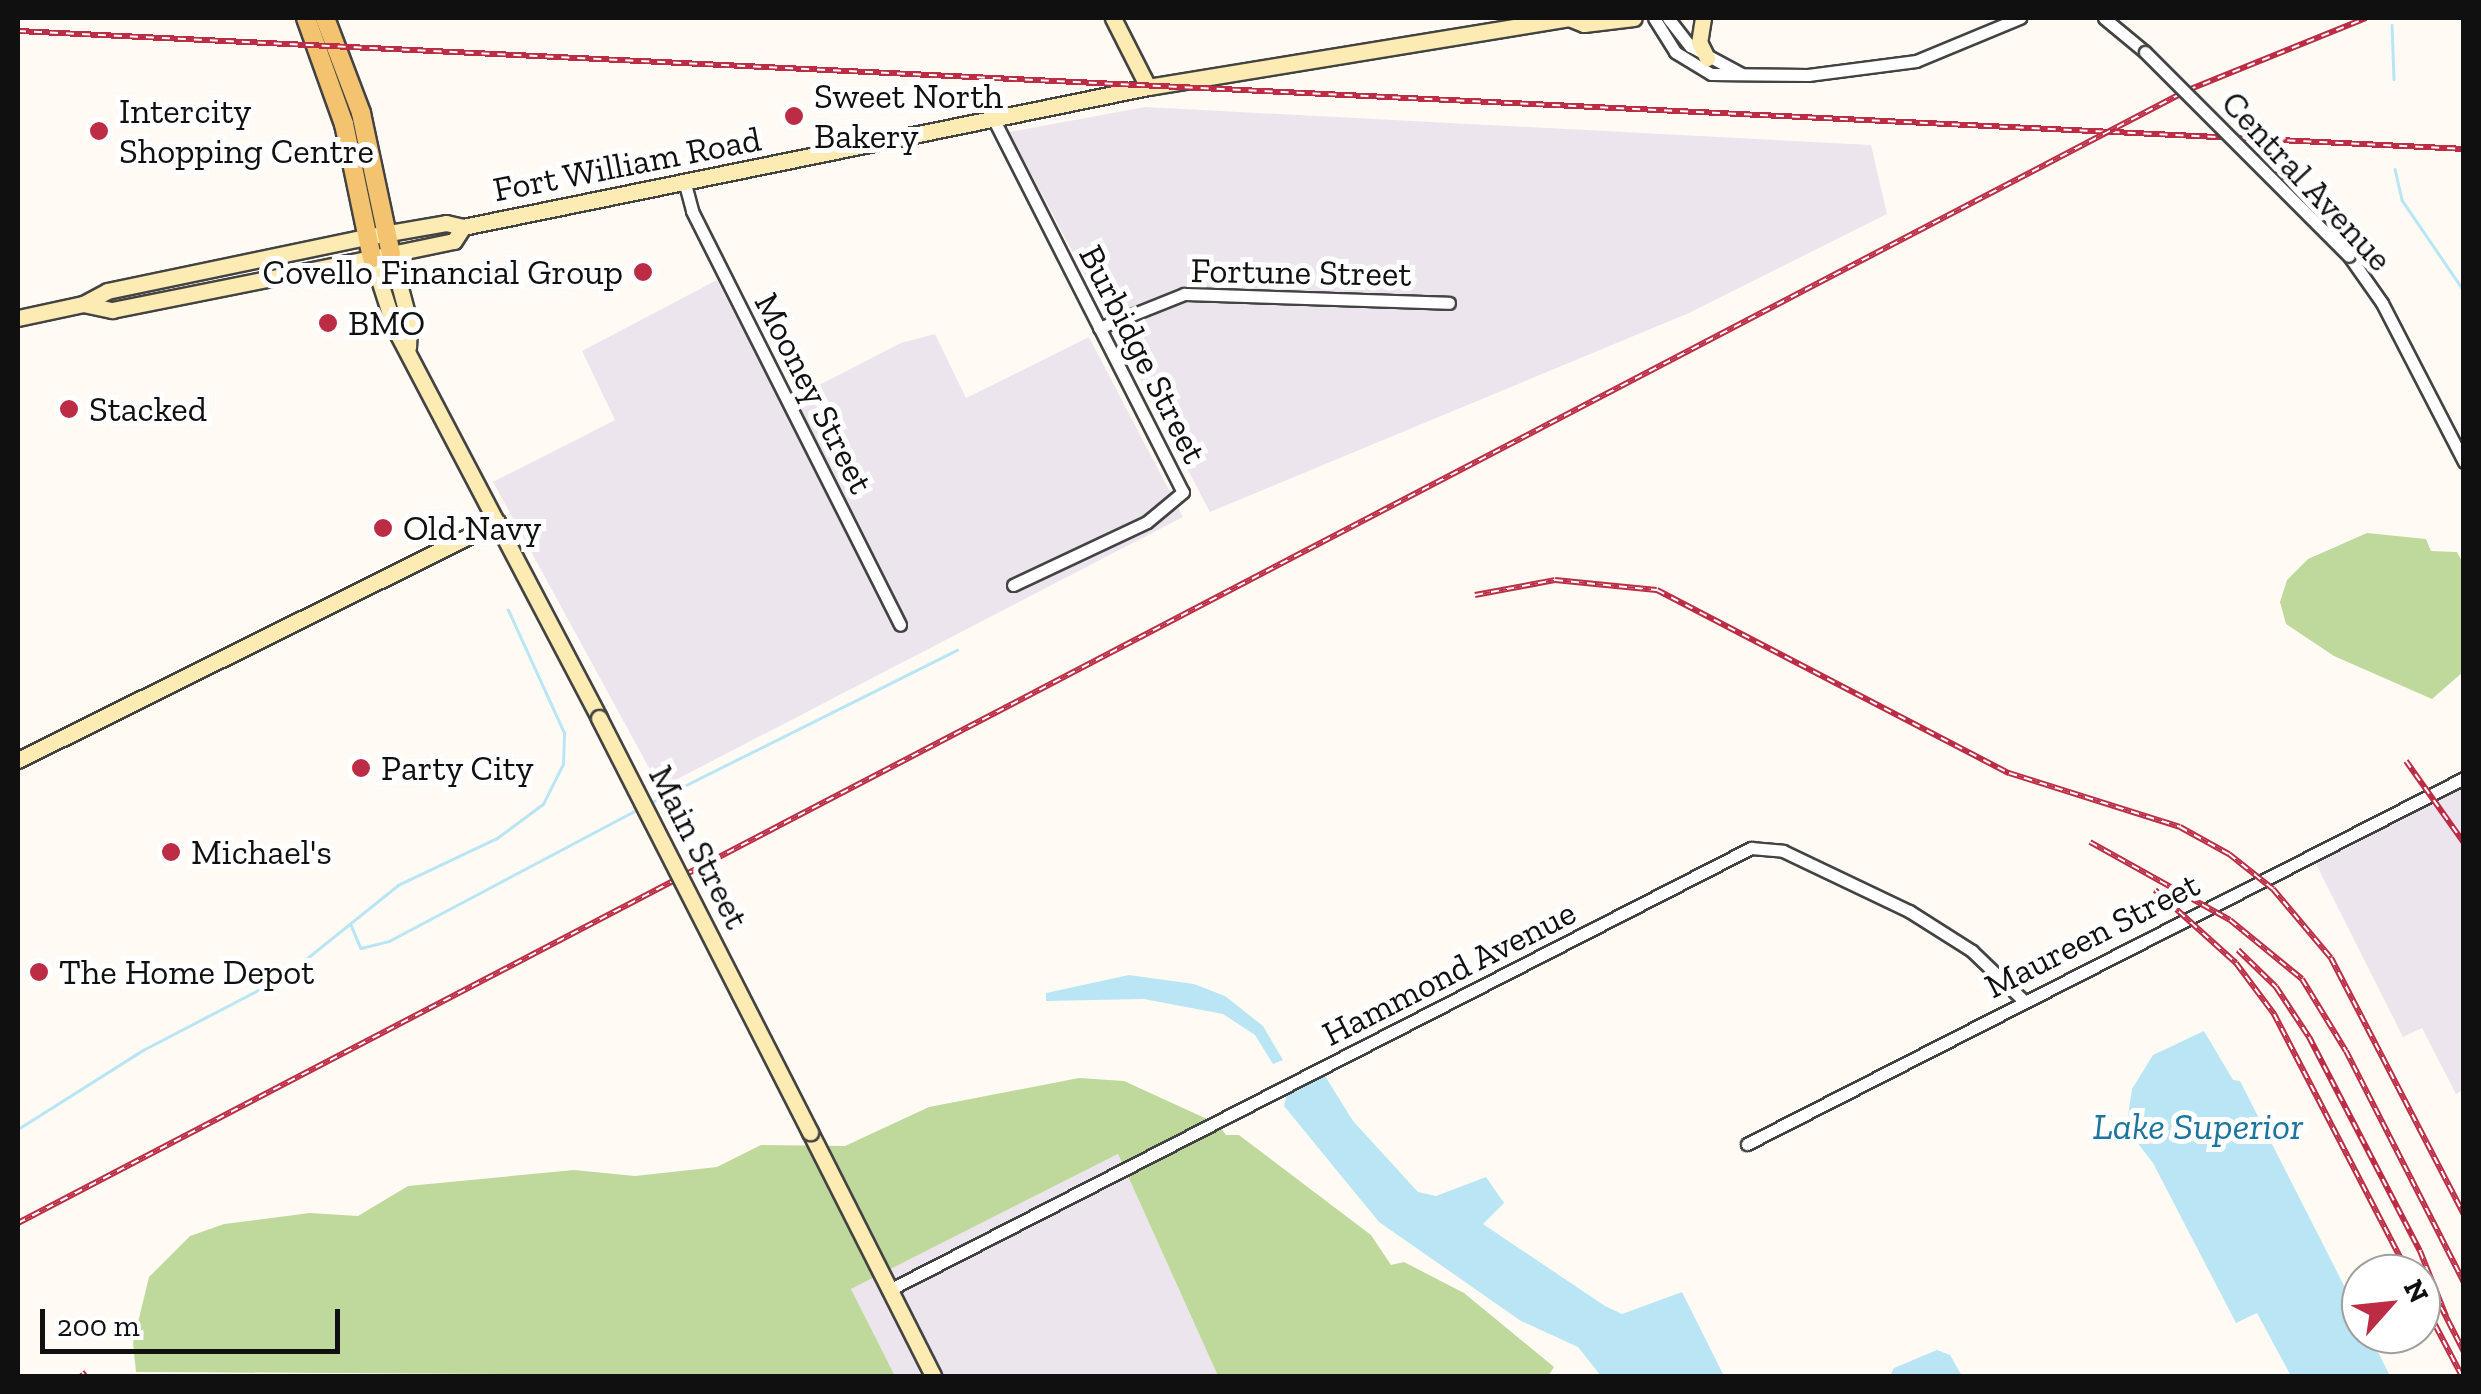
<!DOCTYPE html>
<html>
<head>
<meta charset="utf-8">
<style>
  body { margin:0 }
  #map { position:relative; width:2481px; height:1394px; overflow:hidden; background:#fffbf4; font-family:"Zilla Slab",serif }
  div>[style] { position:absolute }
  .industrial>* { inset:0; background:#ece5ee }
  .forest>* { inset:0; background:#bfd99d }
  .water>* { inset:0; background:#bae5f4 }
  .stream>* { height:2.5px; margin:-1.25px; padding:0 1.25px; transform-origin:1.25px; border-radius:1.25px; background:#bae5f4 }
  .roads { filter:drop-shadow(2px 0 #434343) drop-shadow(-2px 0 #434343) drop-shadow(0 2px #434343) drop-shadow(0 -2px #434343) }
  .street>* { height:11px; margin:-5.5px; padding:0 5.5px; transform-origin:5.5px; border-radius:5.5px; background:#fff }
  .secondary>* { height:15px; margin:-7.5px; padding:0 7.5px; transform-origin:7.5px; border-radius:7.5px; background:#fcebb2 }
  .primary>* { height:18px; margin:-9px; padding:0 9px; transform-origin:9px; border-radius:9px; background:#f3c36f }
  .rail>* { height:6px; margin-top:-3px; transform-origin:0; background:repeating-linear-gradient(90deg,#fff 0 8px,#bc2c44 0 16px); box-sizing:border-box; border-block:2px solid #bc2c44 }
  .bridges { filter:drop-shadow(2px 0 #434343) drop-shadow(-2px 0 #434343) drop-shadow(0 2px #434343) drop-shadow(0 -2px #434343) }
  .street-bridge>* { height:11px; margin:-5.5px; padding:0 5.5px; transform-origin:5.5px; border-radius:5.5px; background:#fff }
  .secondary-bridge>* { height:15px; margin:-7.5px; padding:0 7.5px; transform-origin:7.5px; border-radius:7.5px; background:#fcebb2 }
  .dots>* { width:28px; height:28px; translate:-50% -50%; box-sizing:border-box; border:5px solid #fff; border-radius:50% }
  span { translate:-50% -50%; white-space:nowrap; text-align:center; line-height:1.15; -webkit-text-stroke:10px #fff; paint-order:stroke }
  .poi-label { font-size:35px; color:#101010 }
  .left { translate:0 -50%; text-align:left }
  .right { translate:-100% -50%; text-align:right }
  .street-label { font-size:35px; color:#101010 }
  .water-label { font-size:38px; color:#1d759f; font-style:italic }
  .frame { position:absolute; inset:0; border:20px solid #101010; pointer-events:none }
  .north { position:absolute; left:2341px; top:1254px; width:100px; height:100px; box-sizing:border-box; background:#fff; border:2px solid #9f9f9f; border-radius:50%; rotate:63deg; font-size:28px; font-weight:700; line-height:40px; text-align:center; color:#101010 }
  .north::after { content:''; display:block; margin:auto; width:35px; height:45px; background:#bc2c44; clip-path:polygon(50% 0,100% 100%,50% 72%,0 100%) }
  .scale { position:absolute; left:40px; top:1309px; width:300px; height:45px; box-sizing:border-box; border:5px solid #101010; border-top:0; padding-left:12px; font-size:30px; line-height:35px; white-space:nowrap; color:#101010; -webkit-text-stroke:8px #fff; paint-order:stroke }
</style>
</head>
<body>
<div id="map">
  <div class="industrial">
    <i style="clip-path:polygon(1145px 107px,1871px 145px,1887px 214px,1689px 313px,1210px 512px,1009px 132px)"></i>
    <i style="clip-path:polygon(717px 280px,782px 404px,901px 343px,935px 334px,966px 398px,1089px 337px,1183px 517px,660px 788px,493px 482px,615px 420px,582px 351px)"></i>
    <i style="clip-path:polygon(2463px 788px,2463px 1090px,2456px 1094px,2422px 1028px,2403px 1037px,2316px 864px)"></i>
    <i style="clip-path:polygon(1118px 1154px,1218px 1376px,895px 1376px,851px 1289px)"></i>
  </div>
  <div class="forest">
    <i style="clip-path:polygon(2367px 533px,2426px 539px,2431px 551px,2457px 552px,2463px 563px,2463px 672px,2432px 699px,2334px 656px,2286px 624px,2280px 602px,2287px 580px,2308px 559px)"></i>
    <i style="clip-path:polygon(1079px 1078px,1124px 1081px,1218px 1124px,1226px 1135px,1239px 1135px,1371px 1235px,1391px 1265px,1404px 1262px,1464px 1293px,1554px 1367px,1548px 1376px,1218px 1376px,1118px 1154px,851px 1289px,895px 1376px,136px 1372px,133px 1343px,149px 1277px,190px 1236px,224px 1224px,310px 1213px,358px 1216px,408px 1186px,574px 1170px,635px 1176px,717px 1167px,761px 1145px,845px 1146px,929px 1107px)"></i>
  </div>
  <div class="water">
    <i style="clip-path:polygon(1129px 975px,1194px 984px,1225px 996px,1263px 1026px,1283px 1060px,1273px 1064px,1255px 1035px,1223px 1014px,1144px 999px,1046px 1001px,1046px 993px)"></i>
    <i style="clip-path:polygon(2204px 1031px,2233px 1080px,2240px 1081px,2361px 1319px,2361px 1334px,2369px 1334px,2390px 1376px,2291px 1376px,2257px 1313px,2236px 1323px,2153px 1163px,2126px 1128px,2132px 1089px,2153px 1055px)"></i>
    <i style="clip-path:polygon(1325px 1076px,1353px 1121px,1418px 1192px,1436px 1196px,1486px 1177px,1504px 1203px,1483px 1224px,1605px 1306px,1622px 1314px,1682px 1292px,1724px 1376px,1601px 1376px,1578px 1347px,1521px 1321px,1379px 1222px,1284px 1106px,1287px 1094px)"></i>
    <i style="clip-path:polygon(1937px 1350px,1950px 1355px,1962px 1376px,1890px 1376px,1894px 1368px)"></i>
  </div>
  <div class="stream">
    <i style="left:2392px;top:25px;width:54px;rotate:87.9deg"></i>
    <i style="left:2395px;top:169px;width:32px;rotate:77deg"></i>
    <i style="left:2402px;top:200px;width:110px;rotate:55.7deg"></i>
    <i style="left:650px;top:803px;width:343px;rotate:-26.5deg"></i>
    <i style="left:351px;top:925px;width:25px;rotate:67deg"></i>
    <i style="left:361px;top:948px;width:29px;rotate:-14deg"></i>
    <i style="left:389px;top:941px;width:282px;rotate:-27.9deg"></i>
    <i style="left:18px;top:1129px;width:148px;rotate:-32.3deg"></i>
    <i style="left:143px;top:1050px;width:160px;rotate:-27.5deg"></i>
    <i style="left:285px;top:976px;width:145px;rotate:-38.8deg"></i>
    <i style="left:398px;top:885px;width:110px;rotate:-25.4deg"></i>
    <i style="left:497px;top:838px;width:57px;rotate:-36.5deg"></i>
    <i style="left:543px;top:804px;width:45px;rotate:-63.4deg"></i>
    <i style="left:563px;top:764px;width:31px;rotate:-88deg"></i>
    <i style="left:564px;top:733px;width:135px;rotate:-114.5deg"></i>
  </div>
  <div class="roads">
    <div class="street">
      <i style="left:1654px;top:18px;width:40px;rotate:58deg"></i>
      <i style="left:1675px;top:52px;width:42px;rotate:31.4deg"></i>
      <i style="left:1711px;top:74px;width:97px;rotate:0.6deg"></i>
      <i style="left:1808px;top:75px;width:109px;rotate:-7.4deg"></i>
      <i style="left:1916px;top:61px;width:113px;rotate:-22.5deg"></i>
      <i style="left:1668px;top:18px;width:36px;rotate:52deg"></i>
      <i style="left:1690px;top:46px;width:57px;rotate:28.4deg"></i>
      <i style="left:2104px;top:18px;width:53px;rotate:39.7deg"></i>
      <i style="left:994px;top:120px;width:417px;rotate:63.1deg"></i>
      <i style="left:1183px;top:492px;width:47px;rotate:140.2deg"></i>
      <i style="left:1147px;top:522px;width:148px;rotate:154.8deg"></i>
      <i style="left:685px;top:184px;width:28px;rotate:75deg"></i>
      <i style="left:692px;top:211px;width:463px;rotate:63.3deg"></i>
      <i style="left:2349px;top:256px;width:57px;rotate:54.9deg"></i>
      <i style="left:2382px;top:303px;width:179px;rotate:62.7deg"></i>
      <i style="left:1099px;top:328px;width:92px;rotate:-21.8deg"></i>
      <i style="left:1184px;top:294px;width:265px;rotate:1.9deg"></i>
      <i style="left:1747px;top:1144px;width:805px;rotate:-27.04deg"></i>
      <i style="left:889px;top:1290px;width:969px;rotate:-27.15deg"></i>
      <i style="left:1751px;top:848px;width:32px;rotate:5deg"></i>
      <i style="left:1783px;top:851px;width:140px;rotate:25.5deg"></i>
      <i style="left:1909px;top:911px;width:75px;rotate:32.4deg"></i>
      <i style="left:1972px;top:951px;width:71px;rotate:43.9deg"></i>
    </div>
    <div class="secondary">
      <i style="left:1113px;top:18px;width:77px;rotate:63.1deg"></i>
      <i style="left:1703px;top:18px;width:24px;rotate:99deg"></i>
      <i style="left:1699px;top:42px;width:18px;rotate:63deg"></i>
      <i style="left:391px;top:254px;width:69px;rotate:75deg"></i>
      <i style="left:409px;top:321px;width:26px;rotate:92deg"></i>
      <i style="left:372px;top:258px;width:75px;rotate:72.1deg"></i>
      <i style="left:395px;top:329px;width:439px;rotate:62.3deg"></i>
      <i style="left:83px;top:304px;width:30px;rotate:12deg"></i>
      <i style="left:112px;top:310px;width:285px;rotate:-11.3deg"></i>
      <i style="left:391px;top:254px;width:64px;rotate:-11.7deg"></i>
      <i style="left:454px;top:241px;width:17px;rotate:-57deg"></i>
      <i style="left:18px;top:318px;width:66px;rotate:-12.2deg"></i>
      <i style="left:83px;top:304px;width:27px;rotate:-28deg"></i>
      <i style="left:107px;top:291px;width:265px;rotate:-11.8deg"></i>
      <i style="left:366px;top:237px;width:81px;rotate:-9.9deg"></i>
      <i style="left:446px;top:223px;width:17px;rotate:13deg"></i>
      <i style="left:463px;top:227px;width:699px;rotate:-11.55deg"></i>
      <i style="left:1148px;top:87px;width:427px;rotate:-9.3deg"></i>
      <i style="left:1569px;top:18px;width:16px;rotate:22deg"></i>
      <i style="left:1584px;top:24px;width:50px;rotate:-6.8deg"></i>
      <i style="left:18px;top:760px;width:535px;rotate:-26.42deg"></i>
      <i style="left:810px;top:1132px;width:273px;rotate:63.2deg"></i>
    </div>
    <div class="primary">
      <i style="left:306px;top:18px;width:113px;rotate:70.3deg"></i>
      <i style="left:344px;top:124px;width:137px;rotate:78.2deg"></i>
      <i style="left:325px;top:18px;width:102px;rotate:69.2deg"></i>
      <i style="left:361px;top:113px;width:144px;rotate:78deg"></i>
    </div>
  </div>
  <div class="rail">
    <i style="left:18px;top:31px;width:2449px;rotate:2.76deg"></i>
    <i style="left:1475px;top:595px;width:81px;rotate:-10.6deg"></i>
    <i style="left:1555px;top:580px;width:102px;rotate:5.6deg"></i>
    <i style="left:1657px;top:590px;width:397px;rotate:27.5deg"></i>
    <i style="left:2009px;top:773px;width:179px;rotate:17.5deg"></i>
    <i style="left:2180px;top:827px;width:56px;rotate:28.9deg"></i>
    <i style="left:2229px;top:854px;width:56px;rotate:38.5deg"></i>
    <i style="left:2273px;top:889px;width:90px;rotate:50deg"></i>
    <i style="left:2331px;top:958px;width:289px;rotate:62.6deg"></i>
    <i style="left:2406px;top:761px;width:100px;rotate:54.7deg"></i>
    <i style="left:2090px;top:842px;width:160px;rotate:29.1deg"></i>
    <i style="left:2230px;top:920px;width:93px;rotate:39.3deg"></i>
    <i style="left:2302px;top:979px;width:84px;rotate:58.6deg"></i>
    <i style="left:2346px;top:1051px;width:260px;rotate:63deg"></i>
    <i style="left:2155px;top:890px;width:109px;rotate:42deg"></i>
    <i style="left:2236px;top:963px;width:64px;rotate:53.3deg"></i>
    <i style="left:2274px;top:1014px;width:293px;rotate:62.6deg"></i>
    <i style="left:2238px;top:950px;width:53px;rotate:44.2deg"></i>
    <i style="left:2276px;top:987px;width:60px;rotate:56.6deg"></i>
    <i style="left:2309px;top:1037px;width:241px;rotate:62.6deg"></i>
    <i style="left:2420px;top:1251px;width:70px;rotate:68.2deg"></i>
    <i style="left:18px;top:1223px;width:2448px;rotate:-27.57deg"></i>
    <i style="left:2188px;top:90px;width:192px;rotate:-22deg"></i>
    <i style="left:2421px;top:1298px;width:88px;rotate:62.3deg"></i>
    <i style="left:2441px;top:1307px;width:51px;rotate:62.9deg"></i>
    <i style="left:82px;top:1372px;width:5px;rotate:53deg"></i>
  </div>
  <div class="bridges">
    <div class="street-bridge">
      <i style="left:2145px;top:52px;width:288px;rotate:45deg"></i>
    </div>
    <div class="secondary-bridge">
      <i style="left:599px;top:718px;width:465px;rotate:63deg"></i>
    </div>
  </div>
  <div class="dots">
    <i style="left:794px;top:116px;background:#bc2c44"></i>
    <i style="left:99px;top:131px;background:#bc2c44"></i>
    <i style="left:643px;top:272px;background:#bc2c44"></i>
    <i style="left:328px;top:323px;background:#bc2c44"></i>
    <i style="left:69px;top:409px;background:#bc2c44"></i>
    <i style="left:383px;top:528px;background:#bc2c44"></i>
    <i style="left:361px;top:768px;background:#bc2c44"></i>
    <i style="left:171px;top:852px;background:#bc2c44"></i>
    <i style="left:39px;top:972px;background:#bc2c44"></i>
  </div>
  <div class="poi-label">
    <span class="left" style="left:814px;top:116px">Sweet North<br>Bakery</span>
    <span class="left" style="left:119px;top:131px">Intercity<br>Shopping Centre</span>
    <span class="right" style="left:623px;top:272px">Covello Financial Group</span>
    <span class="left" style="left:348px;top:323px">BMO</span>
    <span class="left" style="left:89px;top:409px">Stacked</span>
    <span class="left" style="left:403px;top:528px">Old Navy</span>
    <span class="left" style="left:381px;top:768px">Party City</span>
    <span class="left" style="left:191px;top:852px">Michael's</span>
    <span class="left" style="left:59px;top:972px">The Home Depot</span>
  </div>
  <div class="street-label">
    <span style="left:627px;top:164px;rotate:-11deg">Fort William Road</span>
    <span style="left:2307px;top:181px;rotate:47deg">Central Avenue</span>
    <span style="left:1301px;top:272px;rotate:1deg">Fortune Street</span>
    <span style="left:1143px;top:354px;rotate:63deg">Burbidge Street</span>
    <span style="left:814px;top:393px;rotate:63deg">Mooney Street</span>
    <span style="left:699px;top:847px;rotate:63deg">Main Street</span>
    <span style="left:2092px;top:935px;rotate:-27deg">Maureen Street</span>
    <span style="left:1449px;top:973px;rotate:-27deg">Hammond Avenue</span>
  </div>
  <div class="water-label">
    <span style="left:2198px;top:1127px">Lake Superior</span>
  </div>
  <div class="frame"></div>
  <div class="north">N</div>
  <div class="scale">200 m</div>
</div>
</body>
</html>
